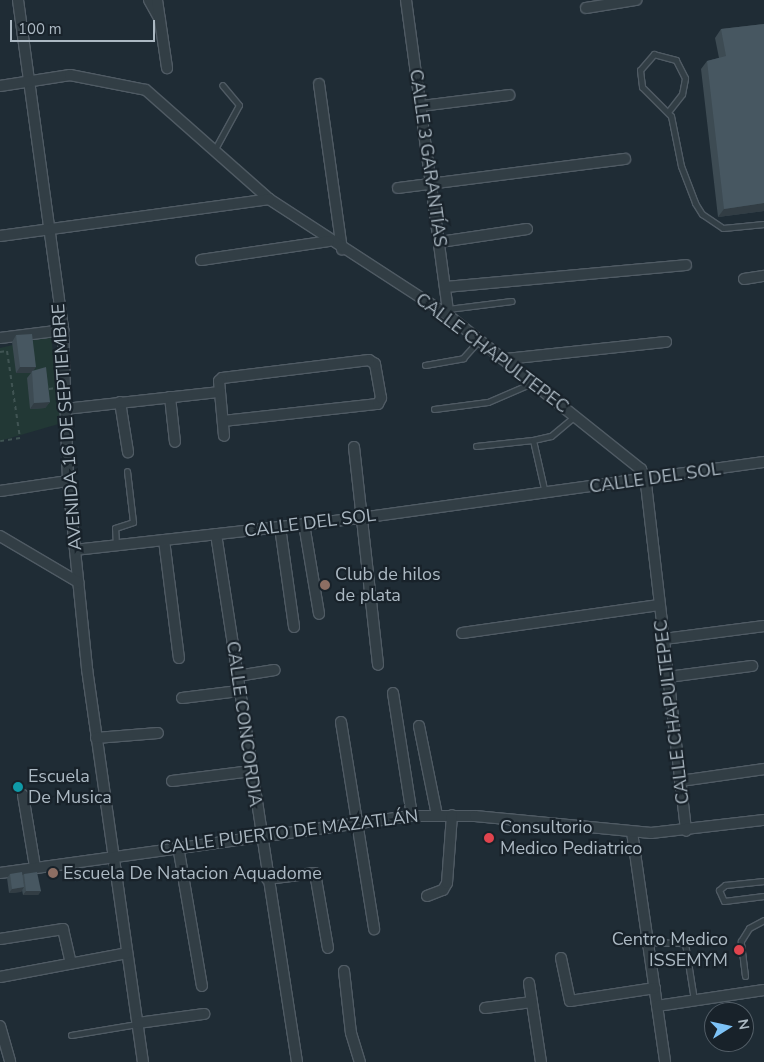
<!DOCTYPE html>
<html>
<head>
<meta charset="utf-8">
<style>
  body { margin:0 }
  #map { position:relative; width:764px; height:1062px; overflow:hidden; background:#1f2c35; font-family:"Nunito Sans",sans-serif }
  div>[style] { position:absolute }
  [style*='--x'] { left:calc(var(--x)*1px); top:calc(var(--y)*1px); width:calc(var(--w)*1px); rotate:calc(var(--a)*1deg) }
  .green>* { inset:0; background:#223835 }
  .path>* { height:2px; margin-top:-1px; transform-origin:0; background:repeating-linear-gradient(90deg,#405453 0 4px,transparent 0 8px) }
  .roads { filter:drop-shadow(1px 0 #505b64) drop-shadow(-1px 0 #505b64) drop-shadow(0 1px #505b64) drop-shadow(0 -1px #505b64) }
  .lane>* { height:5px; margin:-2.5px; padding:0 2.5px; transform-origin:2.5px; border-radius:2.5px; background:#323e45 }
  .street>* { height:10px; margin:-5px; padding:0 5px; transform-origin:5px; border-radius:5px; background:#323e45 }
  .wall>* { inset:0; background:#3d4b53 }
  .shaded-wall>* { inset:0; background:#323d44 }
  .building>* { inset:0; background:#475761 }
  .dots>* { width:14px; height:14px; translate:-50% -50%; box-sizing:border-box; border:2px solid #18222a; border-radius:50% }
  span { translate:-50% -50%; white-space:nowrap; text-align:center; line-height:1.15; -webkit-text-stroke:4.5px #18222a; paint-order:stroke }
  .street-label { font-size:18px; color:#acb9c3 }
  .poi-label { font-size:18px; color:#acb9c3 }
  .left { translate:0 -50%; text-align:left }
  .right { translate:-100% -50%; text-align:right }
  .north { position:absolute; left:704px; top:1002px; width:50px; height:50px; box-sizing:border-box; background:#18222a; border:1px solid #535e67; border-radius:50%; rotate:80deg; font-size:14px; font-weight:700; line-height:20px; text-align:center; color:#acb9c3 }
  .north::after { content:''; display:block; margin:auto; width:18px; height:22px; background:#7dc2f6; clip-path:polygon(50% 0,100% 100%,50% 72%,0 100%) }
  .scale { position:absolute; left:10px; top:20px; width:145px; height:22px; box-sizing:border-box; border:2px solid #acb9c3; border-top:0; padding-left:6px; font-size:15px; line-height:18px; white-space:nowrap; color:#acb9c3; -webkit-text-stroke:4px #18222a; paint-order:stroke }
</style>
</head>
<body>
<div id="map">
  <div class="green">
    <i style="clip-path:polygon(51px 336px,62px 423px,0 441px,0 348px)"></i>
  </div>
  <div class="path">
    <i style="--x:0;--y:352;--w:7;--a:-8"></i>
    <i style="--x:7;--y:351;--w:88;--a:81.5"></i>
    <i style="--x:20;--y:438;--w:20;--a:171"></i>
    <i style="--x:49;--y:389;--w:7;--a:-8"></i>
  </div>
  <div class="roads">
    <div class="lane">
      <i style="--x:668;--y:112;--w:23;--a:-52"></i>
      <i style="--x:682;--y:94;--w:16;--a:-79"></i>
      <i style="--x:685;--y:78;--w:20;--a:-117"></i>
      <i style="--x:676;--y:60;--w:23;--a:-165"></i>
      <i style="--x:654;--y:54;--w:21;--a:131"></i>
      <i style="--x:640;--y:70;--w:17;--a:83"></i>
      <i style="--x:642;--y:87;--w:41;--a:45"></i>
      <i style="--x:671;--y:116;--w:51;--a:78.7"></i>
      <i style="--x:681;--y:166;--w:40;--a:69"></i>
      <i style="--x:695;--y:203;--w:13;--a:58"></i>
      <i style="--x:702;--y:214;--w:25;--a:34"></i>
      <i style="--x:723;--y:228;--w:41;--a:-5.6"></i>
      <i style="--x:215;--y:149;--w:50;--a:-61.4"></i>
      <i style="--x:239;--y:105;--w:26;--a:-130"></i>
      <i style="--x:448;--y:309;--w:64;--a:-7.2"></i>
      <i style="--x:425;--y:365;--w:39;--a:-10"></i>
      <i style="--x:463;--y:358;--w:24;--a:-48"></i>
      <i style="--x:434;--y:409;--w:54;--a:-7.4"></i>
      <i style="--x:488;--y:402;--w:48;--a:-23.4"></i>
      <i style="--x:476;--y:446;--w:57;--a:-6"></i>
      <i style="--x:545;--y:493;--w:54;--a:-102.8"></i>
      <i style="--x:533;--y:440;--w:18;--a:-13"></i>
      <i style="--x:551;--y:436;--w:31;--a:-40"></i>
      <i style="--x:116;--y:545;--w:17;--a:-93"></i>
      <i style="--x:115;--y:528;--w:19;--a:-18"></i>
      <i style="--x:133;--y:522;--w:51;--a:-96.7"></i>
      <i style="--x:764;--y:881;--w:39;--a:174"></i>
      <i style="--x:725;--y:885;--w:8;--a:140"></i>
      <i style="--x:719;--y:890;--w:12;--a:66"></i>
      <i style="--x:724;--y:901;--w:40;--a:-7.1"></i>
      <i style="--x:648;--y:942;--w:37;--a:2"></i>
      <i style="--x:685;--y:943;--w:58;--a:81"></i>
      <i style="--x:745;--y:976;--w:35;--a:-97"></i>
      <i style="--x:741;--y:941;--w:15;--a:-58"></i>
      <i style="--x:749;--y:928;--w:17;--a:-28"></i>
      <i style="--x:71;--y:1035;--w:67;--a:-9.5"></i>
    </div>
    <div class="street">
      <i style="--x:18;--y:0;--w:333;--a:82.2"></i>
      <i style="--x:63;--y:330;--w:151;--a:88.1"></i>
      <i style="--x:68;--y:481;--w:189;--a:84.2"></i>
      <i style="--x:87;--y:669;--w:397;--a:81.9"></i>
      <i style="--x:149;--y:0;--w:23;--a:61"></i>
      <i style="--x:157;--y:0;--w:69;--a:81.6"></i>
      <i style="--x:406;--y:0;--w:319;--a:82.3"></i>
      <i style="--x:586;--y:8;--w:51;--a:-9.1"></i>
      <i style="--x:319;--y:84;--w:167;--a:82.1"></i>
      <i style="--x:0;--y:86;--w:71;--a:-8.9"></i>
      <i style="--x:70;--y:75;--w:77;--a:11.2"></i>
      <i style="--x:146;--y:90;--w:164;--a:41.5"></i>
      <i style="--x:269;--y:199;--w:215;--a:33"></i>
      <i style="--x:449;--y:316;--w:246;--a:38.6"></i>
      <i style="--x:641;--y:469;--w:16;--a:72"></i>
      <i style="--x:646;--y:484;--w:349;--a:83.4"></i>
      <i style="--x:421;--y:106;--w:89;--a:-7.1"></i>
      <i style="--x:398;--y:188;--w:229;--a:-7.3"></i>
      <i style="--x:0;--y:236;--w:272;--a:-7.8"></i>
      <i style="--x:440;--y:242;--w:88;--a:-8.5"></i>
      <i style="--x:201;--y:260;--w:129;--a:-8.4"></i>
      <i style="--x:744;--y:279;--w:20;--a:-9"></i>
      <i style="--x:445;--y:287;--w:242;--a:-5.2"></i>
      <i style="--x:0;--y:338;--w:64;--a:-7.2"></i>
      <i style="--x:506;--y:359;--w:161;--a:-6.1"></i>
      <i style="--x:170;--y:397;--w:45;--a:83.7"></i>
      <i style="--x:120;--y:402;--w:51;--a:80.9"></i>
      <i style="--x:65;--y:409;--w:156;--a:-6.3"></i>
      <i style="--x:223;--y:421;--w:156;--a:-6.3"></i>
      <i style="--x:378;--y:404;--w:7;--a:-63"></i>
      <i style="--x:381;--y:398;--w:35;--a:-100"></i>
      <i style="--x:375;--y:364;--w:7;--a:-146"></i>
      <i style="--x:369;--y:360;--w:148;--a:173"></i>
      <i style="--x:222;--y:378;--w:4;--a:135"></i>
      <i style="--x:219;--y:381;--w:55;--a:84.8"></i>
      <i style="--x:354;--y:447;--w:219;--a:83.7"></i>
      <i style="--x:0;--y:491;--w:69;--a:-8.4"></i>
      <i style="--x:304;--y:524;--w:91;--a:80.5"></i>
      <i style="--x:280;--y:527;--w:101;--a:82"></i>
      <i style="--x:216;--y:534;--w:534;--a:81.28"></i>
      <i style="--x:0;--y:536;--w:91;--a:30.5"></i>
      <i style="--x:164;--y:540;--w:119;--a:82.8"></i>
      <i style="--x:75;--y:550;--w:287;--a:-6.4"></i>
      <i style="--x:360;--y:518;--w:408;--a:-7.9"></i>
      <i style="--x:462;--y:633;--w:199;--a:-8.1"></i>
      <i style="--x:664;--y:639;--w:101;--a:-7.4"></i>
      <i style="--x:237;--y:676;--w:38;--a:-9"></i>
      <i style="--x:668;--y:677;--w:85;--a:-7.5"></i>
      <i style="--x:393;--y:693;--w:124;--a:81.2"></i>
      <i style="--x:182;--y:698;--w:57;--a:-7"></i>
      <i style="--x:341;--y:722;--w:210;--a:80.9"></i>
      <i style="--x:419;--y:726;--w:91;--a:78.6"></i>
      <i style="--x:96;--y:738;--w:62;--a:-4.6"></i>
      <i style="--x:172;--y:781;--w:80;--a:-7.2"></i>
      <i style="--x:680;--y:781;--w:85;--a:-8.1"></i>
      <i style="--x:23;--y:795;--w:73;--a:80.5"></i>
      <i style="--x:632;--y:832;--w:232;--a:81.8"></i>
      <i style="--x:178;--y:846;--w:142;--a:80.3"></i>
      <i style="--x:0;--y:873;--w:416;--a:-7.9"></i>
      <i style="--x:412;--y:816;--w:63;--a:0"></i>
      <i style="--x:475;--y:816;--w:177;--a:5.5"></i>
      <i style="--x:651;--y:833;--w:114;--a:-6.6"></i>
      <i style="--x:267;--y:879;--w:48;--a:-7.1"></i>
      <i style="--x:315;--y:873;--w:76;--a:80.2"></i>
      <i style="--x:427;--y:896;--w:17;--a:-21"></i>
      <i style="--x:443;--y:890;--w:8;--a:-60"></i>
      <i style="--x:447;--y:883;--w:68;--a:-85.8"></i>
      <i style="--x:0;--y:939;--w:64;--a:-9"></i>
      <i style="--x:63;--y:929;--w:35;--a:77"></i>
      <i style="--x:561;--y:958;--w:44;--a:78.2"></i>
      <i style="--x:570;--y:1001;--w:86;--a:-8.7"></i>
      <i style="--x:344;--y:971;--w:62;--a:83.6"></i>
      <i style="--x:351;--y:1033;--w:30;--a:73"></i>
      <i style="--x:0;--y:977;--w:129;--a:-10.7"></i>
      <i style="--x:529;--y:983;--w:80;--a:81.4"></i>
      <i style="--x:657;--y:1006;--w:108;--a:-8.5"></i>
      <i style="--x:485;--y:1008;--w:47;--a:-7.3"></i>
      <i style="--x:138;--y:1023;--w:67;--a:-7.8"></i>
      <i style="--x:0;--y:1026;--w:37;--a:74"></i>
    </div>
  </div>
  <div class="wall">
    <i style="clip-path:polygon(764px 24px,764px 211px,718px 217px,701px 69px,707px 61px,719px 58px,715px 38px,721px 29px)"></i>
    <i style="clip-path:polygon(16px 335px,33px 371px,50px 402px,45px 408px,30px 409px,27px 378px,31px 373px,16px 373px,12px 342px)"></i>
    <i style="clip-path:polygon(10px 874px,23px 875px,24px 874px,41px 891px,38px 895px,23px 895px,22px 890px,21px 892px,9px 893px,7px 878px)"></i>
  </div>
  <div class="shaded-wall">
    <i style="clip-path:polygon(764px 203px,764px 211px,718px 217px,724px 209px)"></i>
    <i style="clip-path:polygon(20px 367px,36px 367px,32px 373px,32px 371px,31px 373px,16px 373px)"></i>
    <i style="clip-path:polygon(50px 402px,45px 408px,30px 409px,34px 403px)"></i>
    <i style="clip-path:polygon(24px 887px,21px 892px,9px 893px,12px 889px)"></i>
    <i style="clip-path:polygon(26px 891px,41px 891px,38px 895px,23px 895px)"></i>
  </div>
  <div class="building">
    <i style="clip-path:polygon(764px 24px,764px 203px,724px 209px,707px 61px,726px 56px,721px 29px)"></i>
    <i style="clip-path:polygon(32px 334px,36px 367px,20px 367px,16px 335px)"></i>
    <i style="clip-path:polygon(46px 367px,50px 402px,34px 403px,32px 371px)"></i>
    <i style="clip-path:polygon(22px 872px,24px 887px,12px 889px,10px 874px)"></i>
    <i style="clip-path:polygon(37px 872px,41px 891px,26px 891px,24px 874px)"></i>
  </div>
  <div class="dots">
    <i style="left:325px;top:585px;background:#8d6e63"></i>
    <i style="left:18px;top:787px;background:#0f9aa8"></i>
    <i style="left:489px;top:838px;background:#e0444e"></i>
    <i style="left:53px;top:873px;background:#8d6e63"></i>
    <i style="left:739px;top:950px;background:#e0444e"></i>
  </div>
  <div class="street-label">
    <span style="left:428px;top:158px;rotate:82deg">CALLE 3 GARANTÍAS</span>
    <span style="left:492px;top:353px;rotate:37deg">CALLE CHAPULTEPEC</span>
    <span style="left:67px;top:427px;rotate:-94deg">AVENIDA 16 DE SEPTIEMBRE</span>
    <span style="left:655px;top:478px;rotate:-8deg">CALLE DEL SOL</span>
    <span style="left:310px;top:523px;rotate:-7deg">CALLE DEL SOL</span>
    <span style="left:672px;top:712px;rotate:-97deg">CALLE CHAPULTEPEC</span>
    <span style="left:244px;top:724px;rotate:82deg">CALLE CONCORDIA</span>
    <span style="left:289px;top:832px;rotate:-7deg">CALLE PUERTO DE MAZATLÁN</span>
  </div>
  <div class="poi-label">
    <span class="left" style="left:335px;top:585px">Club de hilos<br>de plata</span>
    <span class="left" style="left:28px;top:787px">Escuela<br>De Musica</span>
    <span class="left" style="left:500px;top:838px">Consultorio<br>Medico Pediatrico</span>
    <span class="left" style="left:63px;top:873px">Escuela De Natacion Aquadome</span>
    <span class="right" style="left:728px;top:950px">Centro Medico<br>ISSEMYM</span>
  </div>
  <div class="north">N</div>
  <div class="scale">100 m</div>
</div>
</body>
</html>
